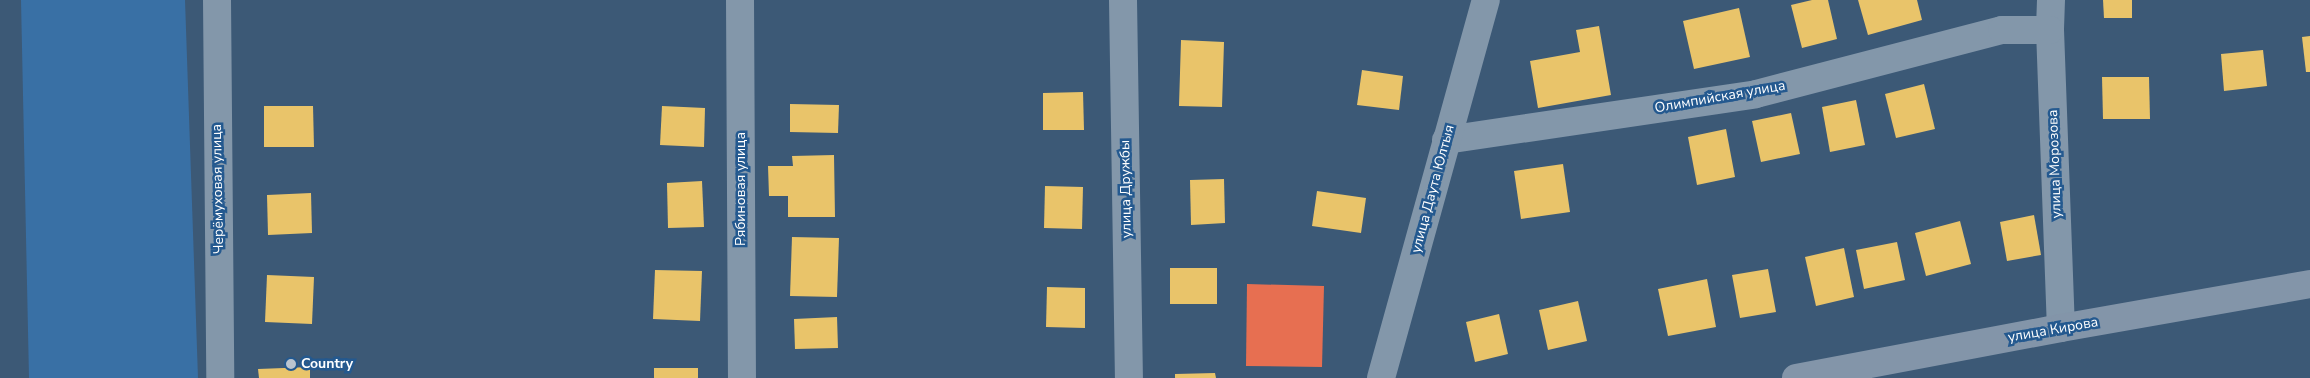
<!DOCTYPE html>
<html>
<head>
<meta charset="utf-8">
<style>
  body { margin:0 }
  #map { position:relative; width:2310px; height:378px; overflow:hidden; background:#3c5976; font-family:"Nunito Sans",sans-serif }
  div>[style] { position:absolute }
  [style*='--x'] { left:calc(var(--x)*1px); top:calc(var(--y)*1px); width:calc(var(--w)*1px); rotate:calc(var(--a)*1deg) }
  .green>* { inset:0; background:#3970a5 }
  .homes>* { inset:0; background:#e9c46a }
  .shops>* { inset:0; background:#e76f51 }
  .minor>* { height:28px; margin:-14px; padding:0 14px; transform-origin:14px; border-radius:14px; background:#8397aa }
  .major>* { height:28px; margin:-14px; padding:0 14px; transform-origin:14px; border-radius:14px; background:#8395a9 }
  .dots>* { width:14px; height:14px; translate:-50% -50%; box-sizing:border-box; border:2px solid #24598f; border-radius:50% }
  span { translate:-50% -50%; white-space:nowrap; text-align:center; line-height:1.15; -webkit-text-stroke:5px #24598f; paint-order:stroke }
  .street-label { font-size:14px; color:#fff }
  .poi-label { font-size:14px; color:#fff; font-weight:700 }
  .left { translate:0 -50%; text-align:left }
</style>
</head>
<body>
<div id="map">
  <div class="green">
    <i style="clip-path:polygon(21px 0,185px 0,198px 378px,29px 378px)"></i>
  </div>
  <div class="homes">
    <i style="clip-path:polygon(1812px 0,1828px 0,1837px 39px,1802px 48px,1791px 5px)"></i>
    <i style="clip-path:polygon(1858px 0,1917px 0,1922px 20px,1868px 35px)"></i>
    <i style="clip-path:polygon(2103px 0,2132px 0,2132px 18px,2104px 18px)"></i>
    <i style="clip-path:polygon(1739px 8px,1750px 57px,1694px 69px,1683px 21px)"></i>
    <i style="clip-path:polygon(1599px 26px,1611px 95px,1538px 108px,1530px 61px,1580px 52px,1576px 30px)"></i>
    <i style="clip-path:polygon(2310px 36px,2310px 72px,2306px 72px,2302px 37px)"></i>
    <i style="clip-path:polygon(1181px 40px,1224px 42px,1222px 107px,1179px 106px)"></i>
    <i style="clip-path:polygon(2263px 50px,2267px 86px,2224px 91px,2221px 54px)"></i>
    <i style="clip-path:polygon(1362px 70px,1403px 76px,1399px 110px,1357px 105px)"></i>
    <i style="clip-path:polygon(2102px 77px,2149px 77px,2150px 119px,2103px 119px)"></i>
    <i style="clip-path:polygon(1924px 84px,1935px 129px,1896px 138px,1885px 94px)"></i>
    <i style="clip-path:polygon(1083px 92px,1084px 130px,1043px 130px,1043px 93px)"></i>
    <i style="clip-path:polygon(1856px 100px,1865px 145px,1830px 152px,1822px 107px)"></i>
    <i style="clip-path:polygon(790px 104px,839px 105px,838px 133px,790px 132px)"></i>
    <i style="clip-path:polygon(264px 106px,313px 106px,314px 147px,264px 147px)"></i>
    <i style="clip-path:polygon(662px 106px,705px 108px,704px 147px,660px 145px)"></i>
    <i style="clip-path:polygon(1791px 113px,1800px 154px,1761px 162px,1752px 121px)"></i>
    <i style="clip-path:polygon(1726px 129px,1735px 177px,1697px 185px,1688px 137px)"></i>
    <i style="clip-path:polygon(834px 155px,835px 217px,788px 217px,788px 196px,769px 196px,768px 166px,793px 166px,792px 156px)"></i>
    <i style="clip-path:polygon(1563px 164px,1570px 212px,1521px 219px,1514px 171px)"></i>
    <i style="clip-path:polygon(1224px 179px,1225px 223px,1191px 225px,1190px 180px)"></i>
    <i style="clip-path:polygon(702px 181px,704px 227px,668px 228px,667px 183px)"></i>
    <i style="clip-path:polygon(1045px 186px,1083px 187px,1082px 229px,1044px 228px)"></i>
    <i style="clip-path:polygon(1317px 191px,1366px 198px,1361px 233px,1312px 226px)"></i>
    <i style="clip-path:polygon(311px 193px,312px 233px,268px 235px,267px 195px)"></i>
    <i style="clip-path:polygon(2034px 215px,2041px 255px,2007px 261px,2000px 222px)"></i>
    <i style="clip-path:polygon(1960px 221px,1971px 264px,1926px 276px,1915px 233px)"></i>
    <i style="clip-path:polygon(792px 237px,839px 238px,837px 297px,790px 296px)"></i>
    <i style="clip-path:polygon(1897px 242px,1905px 280px,1864px 289px,1856px 250px)"></i>
    <i style="clip-path:polygon(1844px 248px,1854px 297px,1816px 306px,1805px 257px)"></i>
    <i style="clip-path:polygon(1170px 268px,1217px 268px,1217px 304px,1170px 304px)"></i>
    <i style="clip-path:polygon(1768px 269px,1776px 312px,1740px 318px,1732px 275px)"></i>
    <i style="clip-path:polygon(655px 270px,702px 271px,700px 321px,653px 319px)"></i>
    <i style="clip-path:polygon(267px 275px,314px 277px,312px 324px,265px 322px)"></i>
    <i style="clip-path:polygon(1707px 279px,1716px 327px,1668px 336px,1658px 289px)"></i>
    <i style="clip-path:polygon(1047px 287px,1085px 288px,1085px 328px,1046px 327px)"></i>
    <i style="clip-path:polygon(1578px 301px,1587px 341px,1548px 350px,1539px 310px)"></i>
    <i style="clip-path:polygon(1499px 314px,1508px 354px,1475px 362px,1466px 322px)"></i>
    <i style="clip-path:polygon(837px 317px,838px 348px,795px 349px,794px 319px)"></i>
    <i style="clip-path:polygon(310px 367px,310px 378px,259px 378px,258px 369px)"></i>
    <i style="clip-path:polygon(654px 368px,698px 368px,698px 378px,654px 378px)"></i>
    <i style="clip-path:polygon(1215px 373px,1216px 378px,1175px 378px,1175px 374px)"></i>
  </div>
  <div class="shops">
    <i style="clip-path:polygon(1247px 284px,1324px 286px,1322px 367px,1246px 366px)"></i>
  </div>
  <div class="minor">
    <i style="--x:217;--y:0;--w:378;--a:89.5"></i>
    <i style="--x:740;--y:0;--w:378;--a:89.7"></i>
    <i style="--x:1123;--y:0;--w:378;--a:89.1"></i>
    <i style="--x:2051;--y:0;--w:30;--a:92"></i>
    <i style="--x:2050;--y:30;--w:298;--a:87.9"></i>
    <i style="--x:1446;--y:140;--w:313;--a:-8.4"></i>
    <i style="--x:1756;--y:94;--w:254;--a:-14.6"></i>
    <i style="--x:2002;--y:30;--w:48;--a:0"></i>
    <i style="--x:1381;--y:378;--w:392;--a:-74.5"></i>
  </div>
  <div class="major">
    <i style="--x:1796;--y:378;--w:270;--a:-10.7"></i>
    <i style="--x:2061;--y:328;--w:253;--a:-10"></i>
  </div>
  <div class="dots">
    <i style="left:291px;top:364px;background:#bbc5cf"></i>
  </div>
  <div class="street-label">
    <span style="left:1720px;top:97px;rotate:-10deg">Олимпийская улица</span>
    <span style="left:2055px;top:164px;rotate:-92deg">улица Морозова</span>
    <span style="left:218px;top:189px;rotate:-91deg">Черёмуховая улица</span>
    <span style="left:741px;top:189px;rotate:-90deg">Рябиновая улица</span>
    <span style="left:1126px;top:189px;rotate:-91deg">улица Дружбы</span>
    <span style="left:1433px;top:189px;rotate:-75deg">улица Даута Юлтыя</span>
    <span style="left:2053px;top:330px;rotate:-10deg">улица Кирова</span>
  </div>
  <div class="poi-label">
    <span class="left" style="left:301px;top:364px">Country</span>
  </div>
</div>
</body>
</html>
